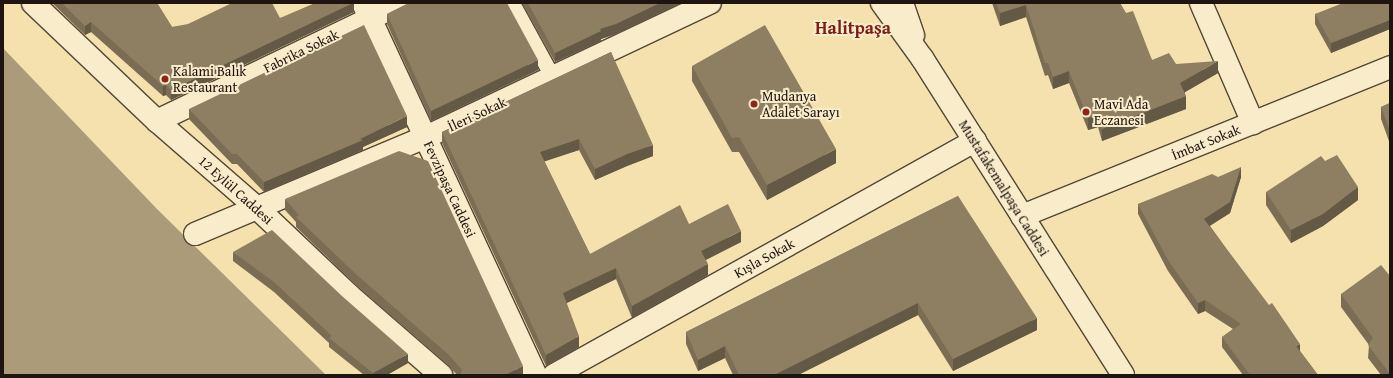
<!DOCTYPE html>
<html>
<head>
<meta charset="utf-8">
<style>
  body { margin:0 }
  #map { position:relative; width:1393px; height:378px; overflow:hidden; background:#f5e1ae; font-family:"Gentium Book Plus",serif }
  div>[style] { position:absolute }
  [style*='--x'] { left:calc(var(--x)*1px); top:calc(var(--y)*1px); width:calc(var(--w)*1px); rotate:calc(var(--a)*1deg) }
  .water>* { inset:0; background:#ac9b78 }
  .roads { filter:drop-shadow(1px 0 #544737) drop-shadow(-1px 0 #544737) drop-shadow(0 1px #544737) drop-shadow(0 -1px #544737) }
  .lane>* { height:15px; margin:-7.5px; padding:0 7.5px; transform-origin:7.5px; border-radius:7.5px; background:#f8ecca }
  .street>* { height:22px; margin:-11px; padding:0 11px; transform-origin:11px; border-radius:11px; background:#f8ecca }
  .secondary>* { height:22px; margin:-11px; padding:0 11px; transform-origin:11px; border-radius:11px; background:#f8ecca }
  .wall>* { inset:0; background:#7a6d54 }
  .shaded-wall>* { inset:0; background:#635945 }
  .building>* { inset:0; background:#8e7f62 }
  .dots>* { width:11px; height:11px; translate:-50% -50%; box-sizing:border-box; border:2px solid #f8ecca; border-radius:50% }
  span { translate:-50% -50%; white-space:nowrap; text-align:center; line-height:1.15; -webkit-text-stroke:4px #f8ecca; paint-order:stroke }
  .street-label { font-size:14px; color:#1f140f }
  .poi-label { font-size:14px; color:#1f140f }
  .left { translate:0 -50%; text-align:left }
  .district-label { font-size:18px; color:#7a1f14; font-weight:700 }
  .frame { position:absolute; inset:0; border:4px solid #1f140f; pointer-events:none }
</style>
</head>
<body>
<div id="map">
  <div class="water">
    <i style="clip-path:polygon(3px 48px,157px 209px,326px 375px,3px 375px)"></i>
  </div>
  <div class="roads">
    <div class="lane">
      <i style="--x:512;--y:3;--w:85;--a:61.3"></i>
    </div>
    <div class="street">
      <i style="--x:33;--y:3;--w:171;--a:43.6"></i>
      <i style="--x:157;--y:121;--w:133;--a:41"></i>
      <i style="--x:257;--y:208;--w:128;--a:43.4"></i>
      <i style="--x:350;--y:296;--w:121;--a:41"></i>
      <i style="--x:1201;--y:3;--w:131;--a:66.6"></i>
      <i style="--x:157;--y:121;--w:272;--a:-25.7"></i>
      <i style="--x:1022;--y:216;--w:397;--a:-22"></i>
      <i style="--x:195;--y:234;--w:251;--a:-22.8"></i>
      <i style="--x:426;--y:137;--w:314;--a:-25.3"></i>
    </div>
    <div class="secondary">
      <i style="--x:363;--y:3;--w:410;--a:65.1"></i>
      <i style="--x:882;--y:3;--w:68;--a:54"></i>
      <i style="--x:922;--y:58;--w:375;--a:57.6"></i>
      <i style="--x:902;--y:3;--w:34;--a:71"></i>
      <i style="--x:554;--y:375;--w:482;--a:-29.1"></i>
    </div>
  </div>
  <div class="wall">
    <i style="clip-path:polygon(52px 3px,157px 3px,172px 27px,280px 18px,354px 3px,354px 12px,171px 100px,166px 95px,163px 96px,91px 32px,85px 35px)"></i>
    <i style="clip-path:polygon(522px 3px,681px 3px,616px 34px,601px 39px,601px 41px,555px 62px)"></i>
    <i style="clip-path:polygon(992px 3px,1120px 3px,1152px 60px,1176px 64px,1218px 73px,1185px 92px,1186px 109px,1102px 141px,1098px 127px,1088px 130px,1069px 83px,1053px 89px,1048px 75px,1045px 76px,1026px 17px,1000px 26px)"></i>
    <i style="clip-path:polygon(1390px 3px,1390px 29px,1331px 53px,1315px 24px,1315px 14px)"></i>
    <i style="clip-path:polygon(407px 4px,538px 70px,431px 121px,387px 24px,387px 14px)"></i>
    <i style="clip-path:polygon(611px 52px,653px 156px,627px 166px,595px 180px,579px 150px,544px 161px,590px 254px,689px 224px,741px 242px,706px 260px,708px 275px,632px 318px,616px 279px,566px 303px,579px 347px,546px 366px,442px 143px,442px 132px)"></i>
    <i style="clip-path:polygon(692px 66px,836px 163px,767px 200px,739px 152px,732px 152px,692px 81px)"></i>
    <i style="clip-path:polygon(1390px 103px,1390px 144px,1381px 119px,1381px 107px)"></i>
    <i style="clip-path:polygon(189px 109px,407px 127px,363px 147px,363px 150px,264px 192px,237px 164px,232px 164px,189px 119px)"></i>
    <i style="clip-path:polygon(1218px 177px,1241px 177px,1230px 213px,1210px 226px,1300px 351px,1318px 375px,1243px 375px,1222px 347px,1222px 337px,1233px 329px,1205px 311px,1198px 314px,1168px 271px,1138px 214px,1138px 204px)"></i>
    <i style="clip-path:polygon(1266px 192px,1358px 200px,1323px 226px,1291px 243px,1266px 205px)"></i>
    <i style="clip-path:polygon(958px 196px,1037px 330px,953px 371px,918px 315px,798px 375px,733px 375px,725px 358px,698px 371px,686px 344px,686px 332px)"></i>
    <i style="clip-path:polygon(285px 199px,523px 375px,457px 375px,449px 366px,358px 287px,296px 227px,296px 222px,285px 210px)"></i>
    <i style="clip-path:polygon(233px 252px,408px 363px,387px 375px,364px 375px,329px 347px,329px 343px,274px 292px,233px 261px)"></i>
    <i style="clip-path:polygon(1390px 276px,1390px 375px,1381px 375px,1368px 358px,1369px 345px,1341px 307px,1341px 294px)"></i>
  </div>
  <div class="shaded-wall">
    <i style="clip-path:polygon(353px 3px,354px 3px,354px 12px,171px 100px,171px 90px)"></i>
    <i style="clip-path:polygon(660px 3px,681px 3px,616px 34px,601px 39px,601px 41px,555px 62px,555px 53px,600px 29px)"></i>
    <i style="clip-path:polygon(1026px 5px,1026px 17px,1000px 26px,1000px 13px)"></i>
    <i style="clip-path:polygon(1390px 20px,1390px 29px,1331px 53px,1331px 43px)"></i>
    <i style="clip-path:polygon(91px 22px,91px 32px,85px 35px,85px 26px)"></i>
    <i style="clip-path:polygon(538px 60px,538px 70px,431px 121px,431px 111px)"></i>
    <i style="clip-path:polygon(1218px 61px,1218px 73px,1180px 95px,1180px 83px)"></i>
    <i style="clip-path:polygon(1069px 71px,1069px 83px,1053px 89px,1053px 77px)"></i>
    <i style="clip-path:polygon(166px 85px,166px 95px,163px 96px,163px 86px)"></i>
    <i style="clip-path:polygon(1186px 96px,1186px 109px,1102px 141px,1102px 129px)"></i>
    <i style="clip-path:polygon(1098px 115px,1098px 127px,1088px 130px,1088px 118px)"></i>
    <i style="clip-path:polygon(407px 116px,407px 127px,363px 147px,363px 150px,264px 192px,264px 182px,360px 139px)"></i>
    <i style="clip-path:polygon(579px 139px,579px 150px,540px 163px,540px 152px)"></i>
    <i style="clip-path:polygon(653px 145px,653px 156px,627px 166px,595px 180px,595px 169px,627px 154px)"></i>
    <i style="clip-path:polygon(836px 149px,836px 163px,767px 200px,767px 185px)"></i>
    <i style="clip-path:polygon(1241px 167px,1241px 177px,1230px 213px,1204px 229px,1204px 219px)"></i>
    <i style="clip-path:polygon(1358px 187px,1358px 200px,1323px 226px,1291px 243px,1291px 230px)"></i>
    <i style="clip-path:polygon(741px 231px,741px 242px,701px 262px,701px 251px)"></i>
    <i style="clip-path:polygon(708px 264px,708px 275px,632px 318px,632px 306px)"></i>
    <i style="clip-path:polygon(616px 268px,616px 279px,563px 305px,563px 293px)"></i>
    <i style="clip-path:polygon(1205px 300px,1205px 311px,1198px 314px,1198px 303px)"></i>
    <i style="clip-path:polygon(918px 303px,918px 315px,798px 375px,774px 375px)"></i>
    <i style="clip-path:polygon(1037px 318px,1037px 330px,953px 371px,953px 359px)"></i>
    <i style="clip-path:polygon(579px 336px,579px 347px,546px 366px,546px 355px)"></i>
    <i style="clip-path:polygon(1300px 344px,1300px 355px,1296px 346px)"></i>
    <i style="clip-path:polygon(725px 346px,725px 358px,698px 371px,698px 360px)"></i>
    <i style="clip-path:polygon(408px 354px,408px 363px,387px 375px,373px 375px,373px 373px)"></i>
    <i style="clip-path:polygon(523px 366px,523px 375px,505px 375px)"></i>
  </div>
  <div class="building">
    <i style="clip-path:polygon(62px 3px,157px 3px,172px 27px,188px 24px,232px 3px,272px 3px,280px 18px,315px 3px,353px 3px,171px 90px,166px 85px,163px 86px,91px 22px,85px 26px)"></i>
    <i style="clip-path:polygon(409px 3px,507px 3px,538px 60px,431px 111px,387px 14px)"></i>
    <i style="clip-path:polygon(528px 3px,660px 3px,616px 24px,600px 29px,601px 31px,555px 53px)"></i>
    <i style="clip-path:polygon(996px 3px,1120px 3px,1126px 13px,1133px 11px,1152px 60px,1169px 53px,1176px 64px,1218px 61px,1180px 83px,1186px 96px,1102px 129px,1098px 115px,1088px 118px,1069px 71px,1053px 77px,1048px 63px,1045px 63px,1026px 5px,1000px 13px)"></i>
    <i style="clip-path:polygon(1343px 3px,1390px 3px,1390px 20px,1331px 43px,1315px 14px)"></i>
    <i style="clip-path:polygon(364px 25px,407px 116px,360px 139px,363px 140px,264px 182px,237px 154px,232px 154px,189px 109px)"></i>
    <i style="clip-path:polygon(765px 25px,836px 149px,767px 185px,739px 137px,732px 138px,692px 66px)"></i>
    <i style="clip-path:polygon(611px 52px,653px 145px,627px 154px,595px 169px,579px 139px,540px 152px,590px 254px,680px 205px,689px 224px,728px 204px,741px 231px,701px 251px,708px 264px,632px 306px,616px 268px,563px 293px,579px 336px,546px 355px,442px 132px)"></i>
    <i style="clip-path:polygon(1390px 103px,1390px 131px,1381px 107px)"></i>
    <i style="clip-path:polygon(399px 151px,428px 161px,523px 366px,505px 375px,460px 375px,462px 370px,449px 355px,358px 276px,296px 217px,299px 215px,285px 199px)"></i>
    <i style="clip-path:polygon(1337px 155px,1358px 187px,1323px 214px,1291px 230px,1266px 192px,1321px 156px,1325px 161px)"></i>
    <i style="clip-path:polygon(1241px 167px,1230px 202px,1204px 219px,1269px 305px,1272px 303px,1300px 344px,1296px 346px,1318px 375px,1250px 375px,1222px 337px,1241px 324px,1205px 300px,1198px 303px,1168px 260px,1138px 204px,1212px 174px,1218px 177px)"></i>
    <i style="clip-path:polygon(958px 196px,1037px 318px,953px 359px,918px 303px,774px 375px,739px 375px,725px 346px,698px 360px,686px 332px)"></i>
    <i style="clip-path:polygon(272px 230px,342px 296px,408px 354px,373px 373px,329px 338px,332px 336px,274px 282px,233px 252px)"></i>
    <i style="clip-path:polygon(1381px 265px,1390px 276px,1390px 374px,1368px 345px,1373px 338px,1341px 294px)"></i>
  </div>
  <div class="dots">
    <i style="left:165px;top:79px;background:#8f2418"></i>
    <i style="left:754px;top:104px;background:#8f2418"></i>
    <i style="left:1086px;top:112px;background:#8f2418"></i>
  </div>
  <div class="street-label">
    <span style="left:301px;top:51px;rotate:-26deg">Fabrika Sokak</span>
    <span style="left:477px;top:114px;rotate:-25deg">İleri Sokak</span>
    <span style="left:1206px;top:142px;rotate:-22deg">İmbat Sokak</span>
    <span style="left:1004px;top:188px;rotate:58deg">Mustafakemalpaşa Caddesi</span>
    <span style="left:450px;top:189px;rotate:65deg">Fevzipaşa Caddesi</span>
    <span style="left:236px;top:190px;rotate:42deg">12 Eylül Caddesi</span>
    <span style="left:764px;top:258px;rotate:-29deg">Kışla Sokak</span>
  </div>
  <div class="poi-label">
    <span class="left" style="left:173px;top:79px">Kalami Balık<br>Restaurant</span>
    <span class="left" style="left:762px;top:104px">Mudanya<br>Adalet Sarayı</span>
    <span class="left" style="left:1094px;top:112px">Mavi Ada<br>Eczanesi</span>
  </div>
  <div class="district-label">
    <span style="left:853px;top:28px">Halitpaşa</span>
  </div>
  <div class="frame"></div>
</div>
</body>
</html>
